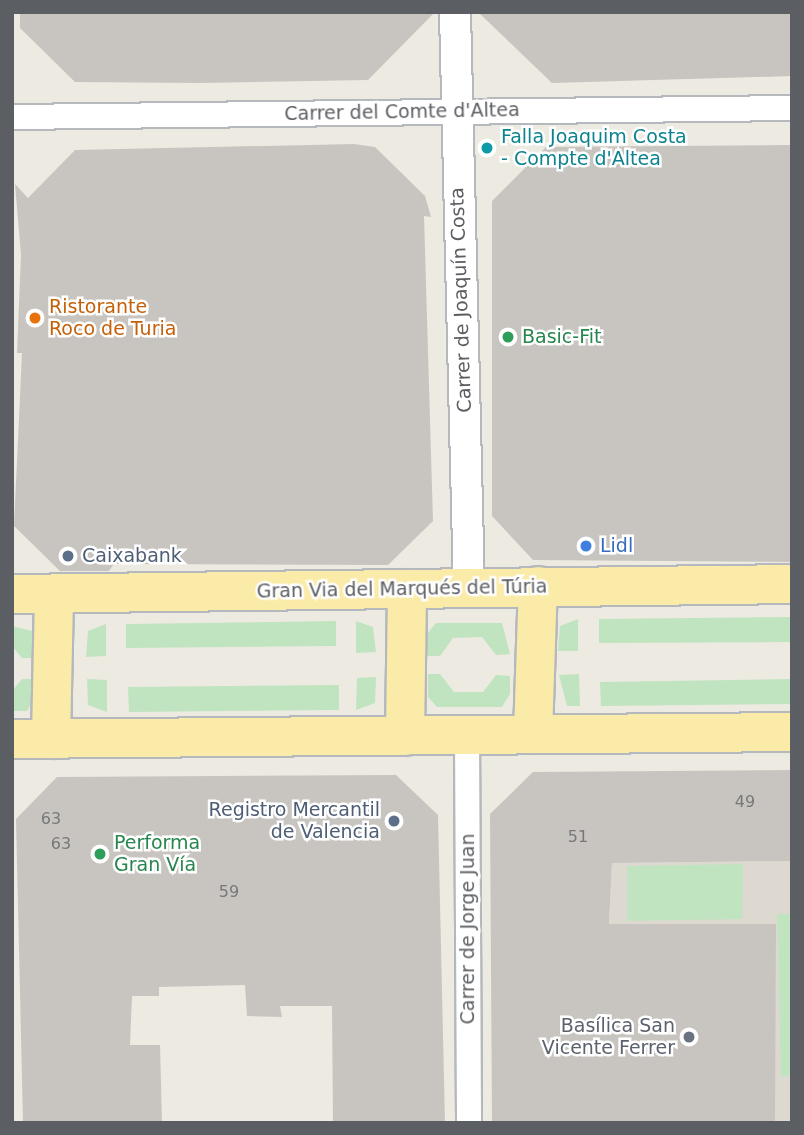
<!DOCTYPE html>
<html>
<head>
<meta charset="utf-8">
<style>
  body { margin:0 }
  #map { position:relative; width:804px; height:1135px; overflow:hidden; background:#edeae2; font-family:"DejaVu Sans",sans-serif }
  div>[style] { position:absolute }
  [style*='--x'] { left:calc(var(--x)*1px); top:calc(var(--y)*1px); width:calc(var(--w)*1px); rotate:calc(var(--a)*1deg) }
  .education>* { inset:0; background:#ddd9d0 }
  .green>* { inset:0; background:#c0e4bf }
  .building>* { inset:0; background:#c8c5c0 }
  .roads { filter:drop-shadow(2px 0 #b5b8bc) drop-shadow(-2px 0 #b5b8bc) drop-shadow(0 2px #b5b8bc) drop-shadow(0 -2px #b5b8bc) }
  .minor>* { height:24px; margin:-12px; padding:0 12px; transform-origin:12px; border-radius:12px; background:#fff }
  .tertiary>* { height:30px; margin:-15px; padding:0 15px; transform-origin:15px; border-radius:15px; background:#fff }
  .primary>* { height:38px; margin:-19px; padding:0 19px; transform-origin:19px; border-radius:19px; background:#fbeba9 }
  .dots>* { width:19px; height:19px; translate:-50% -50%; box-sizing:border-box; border:4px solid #fff; border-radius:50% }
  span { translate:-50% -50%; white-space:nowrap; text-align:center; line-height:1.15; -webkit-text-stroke:5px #fff; paint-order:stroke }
  .number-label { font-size:16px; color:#76787a }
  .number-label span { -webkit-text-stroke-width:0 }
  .street-label { font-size:19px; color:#5b5e62 }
  .culture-label { font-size:19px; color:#0d838f }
  .left { translate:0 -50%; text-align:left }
  .food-label { font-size:19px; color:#c56008 }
  .leisure-label { font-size:19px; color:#27864d }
  .shop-label { font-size:19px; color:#366cbe }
  .service-label { font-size:19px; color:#4e5e75 }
  .right { translate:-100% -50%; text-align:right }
  .worship-label { font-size:19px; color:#5b616d }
  .frame { position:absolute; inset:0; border:14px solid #5b5e62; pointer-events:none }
</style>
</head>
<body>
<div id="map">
  <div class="education">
    <i style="clip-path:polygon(792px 861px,792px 1123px,775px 1123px,775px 924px,609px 927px,612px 863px)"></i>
  </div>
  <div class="green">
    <i style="clip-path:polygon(792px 617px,792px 642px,599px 643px,599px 619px)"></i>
    <i style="clip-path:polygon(578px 619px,578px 651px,558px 651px,560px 626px)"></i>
    <i style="clip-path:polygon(336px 621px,336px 646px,126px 648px,126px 624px)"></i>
    <i style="clip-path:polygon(356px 621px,373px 627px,376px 652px,356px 653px)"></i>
    <i style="clip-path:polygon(502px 623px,510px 654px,496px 655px,482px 637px,453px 638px,440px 656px,427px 656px,427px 634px,436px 623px)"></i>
    <i style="clip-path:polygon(106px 624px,106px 656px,86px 657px,88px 631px)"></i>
    <i style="clip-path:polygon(12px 626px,32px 631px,36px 658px,22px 658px,12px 646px)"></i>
    <i style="clip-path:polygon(428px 674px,440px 674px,454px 692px,483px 692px,496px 675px,510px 676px,510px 694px,502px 707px,437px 707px,428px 697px)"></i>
    <i style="clip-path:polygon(579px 674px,580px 706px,567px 706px,559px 675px)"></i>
    <i style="clip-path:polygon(376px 677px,375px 703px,356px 710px,357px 678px)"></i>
    <i style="clip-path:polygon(22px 679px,35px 679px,35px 698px,27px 711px,12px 711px,12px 691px)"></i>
    <i style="clip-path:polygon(87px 679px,107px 680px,107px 712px,88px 705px)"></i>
    <i style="clip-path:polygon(792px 679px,792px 704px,601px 706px,600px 682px)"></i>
    <i style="clip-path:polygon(339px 685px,339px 710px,129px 712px,128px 687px)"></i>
    <i style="clip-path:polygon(743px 864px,742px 919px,627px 921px,627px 866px)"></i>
    <i style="clip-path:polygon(777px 914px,792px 914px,792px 1076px,781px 1077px)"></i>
  </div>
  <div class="building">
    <i style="clip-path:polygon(20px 12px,435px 12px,368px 80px,199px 83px,75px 82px,20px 28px)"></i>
    <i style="clip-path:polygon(478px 12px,792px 12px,792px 76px,552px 83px)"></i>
    <i style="clip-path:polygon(354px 144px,375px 147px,425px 196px,431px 217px,424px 216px,433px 521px,388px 565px,114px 564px,109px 571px,60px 571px,14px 526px,22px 353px,17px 353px,21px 255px,15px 184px,28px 198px,75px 150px)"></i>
    <i style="clip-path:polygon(792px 145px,792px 562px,533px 560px,492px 516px,492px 201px,546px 147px)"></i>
    <i style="clip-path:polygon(792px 770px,792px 861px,612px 863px,609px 924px,776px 924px,775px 1123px,492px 1123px,490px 814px,533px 772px)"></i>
    <i style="clip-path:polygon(396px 775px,438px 815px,445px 1123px,333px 1123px,332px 1006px,280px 1006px,282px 1017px,247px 1016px,245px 985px,159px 987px,159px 996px,132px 996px,130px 1045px,160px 1045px,162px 1123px,23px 1123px,16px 819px,57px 777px)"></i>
  </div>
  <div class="roads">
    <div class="minor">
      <i style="--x:12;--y:117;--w:780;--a:-0.66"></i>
      <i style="--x:467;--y:735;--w:388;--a:89.7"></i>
    </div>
    <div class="tertiary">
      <i style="--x:455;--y:12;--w:575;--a:88.61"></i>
    </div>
    <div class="primary">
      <i style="--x:12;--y:594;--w:780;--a:-0.73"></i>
      <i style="--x:533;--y:734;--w:148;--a:-88.1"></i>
      <i style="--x:405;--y:736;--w:147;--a:-89.2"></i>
      <i style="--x:12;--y:739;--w:780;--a:-0.51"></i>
      <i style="--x:51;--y:739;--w:145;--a:-88.8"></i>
    </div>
  </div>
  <div class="dots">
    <i style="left:487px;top:148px;background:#0f9aa8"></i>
    <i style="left:35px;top:318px;background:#e8710a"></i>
    <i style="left:508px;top:337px;background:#2e9e5b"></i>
    <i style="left:586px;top:546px;background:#3f7fe0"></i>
    <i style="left:68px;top:556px;background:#5c6f8a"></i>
    <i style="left:394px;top:821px;background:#5c6f8a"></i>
    <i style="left:100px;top:854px;background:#2e9e5b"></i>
    <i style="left:689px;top:1037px;background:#6b7280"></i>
  </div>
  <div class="number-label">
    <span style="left:745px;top:802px">49</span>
    <span style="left:51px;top:819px">63</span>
    <span style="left:578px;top:837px">51</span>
    <span style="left:61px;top:844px">63</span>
    <span style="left:229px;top:892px">59</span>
  </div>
  <div class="street-label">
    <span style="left:402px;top:112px;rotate:-1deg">Carrer del Comte d'Altea</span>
    <span style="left:461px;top:300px;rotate:-92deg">Carrer de Joaquín Costa</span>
    <span style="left:402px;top:589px;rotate:-1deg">Gran Via del Marqués del Túria</span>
    <span style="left:468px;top:929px;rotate:-90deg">Carrer de Jorge Juan</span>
  </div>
  <div class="culture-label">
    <span class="left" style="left:501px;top:148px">Falla Joaquim Costa<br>- Compte d'Altea</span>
  </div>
  <div class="food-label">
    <span class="left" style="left:49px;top:318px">Ristorante<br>Roco de Turia</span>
  </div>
  <div class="leisure-label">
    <span class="left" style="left:522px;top:337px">Basic-Fit</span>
    <span class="left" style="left:114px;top:854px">Performa<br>Gran Vía</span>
  </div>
  <div class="shop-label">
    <span class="left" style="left:600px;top:546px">Lidl</span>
  </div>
  <div class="service-label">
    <span class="left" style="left:82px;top:556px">Caixabank</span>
    <span class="right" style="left:380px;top:821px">Registro Mercantil<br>de Valencia</span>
  </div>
  <div class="worship-label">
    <span class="right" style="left:675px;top:1037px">Basílica San<br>Vicente Ferrer</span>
  </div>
  <div class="frame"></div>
</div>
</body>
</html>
